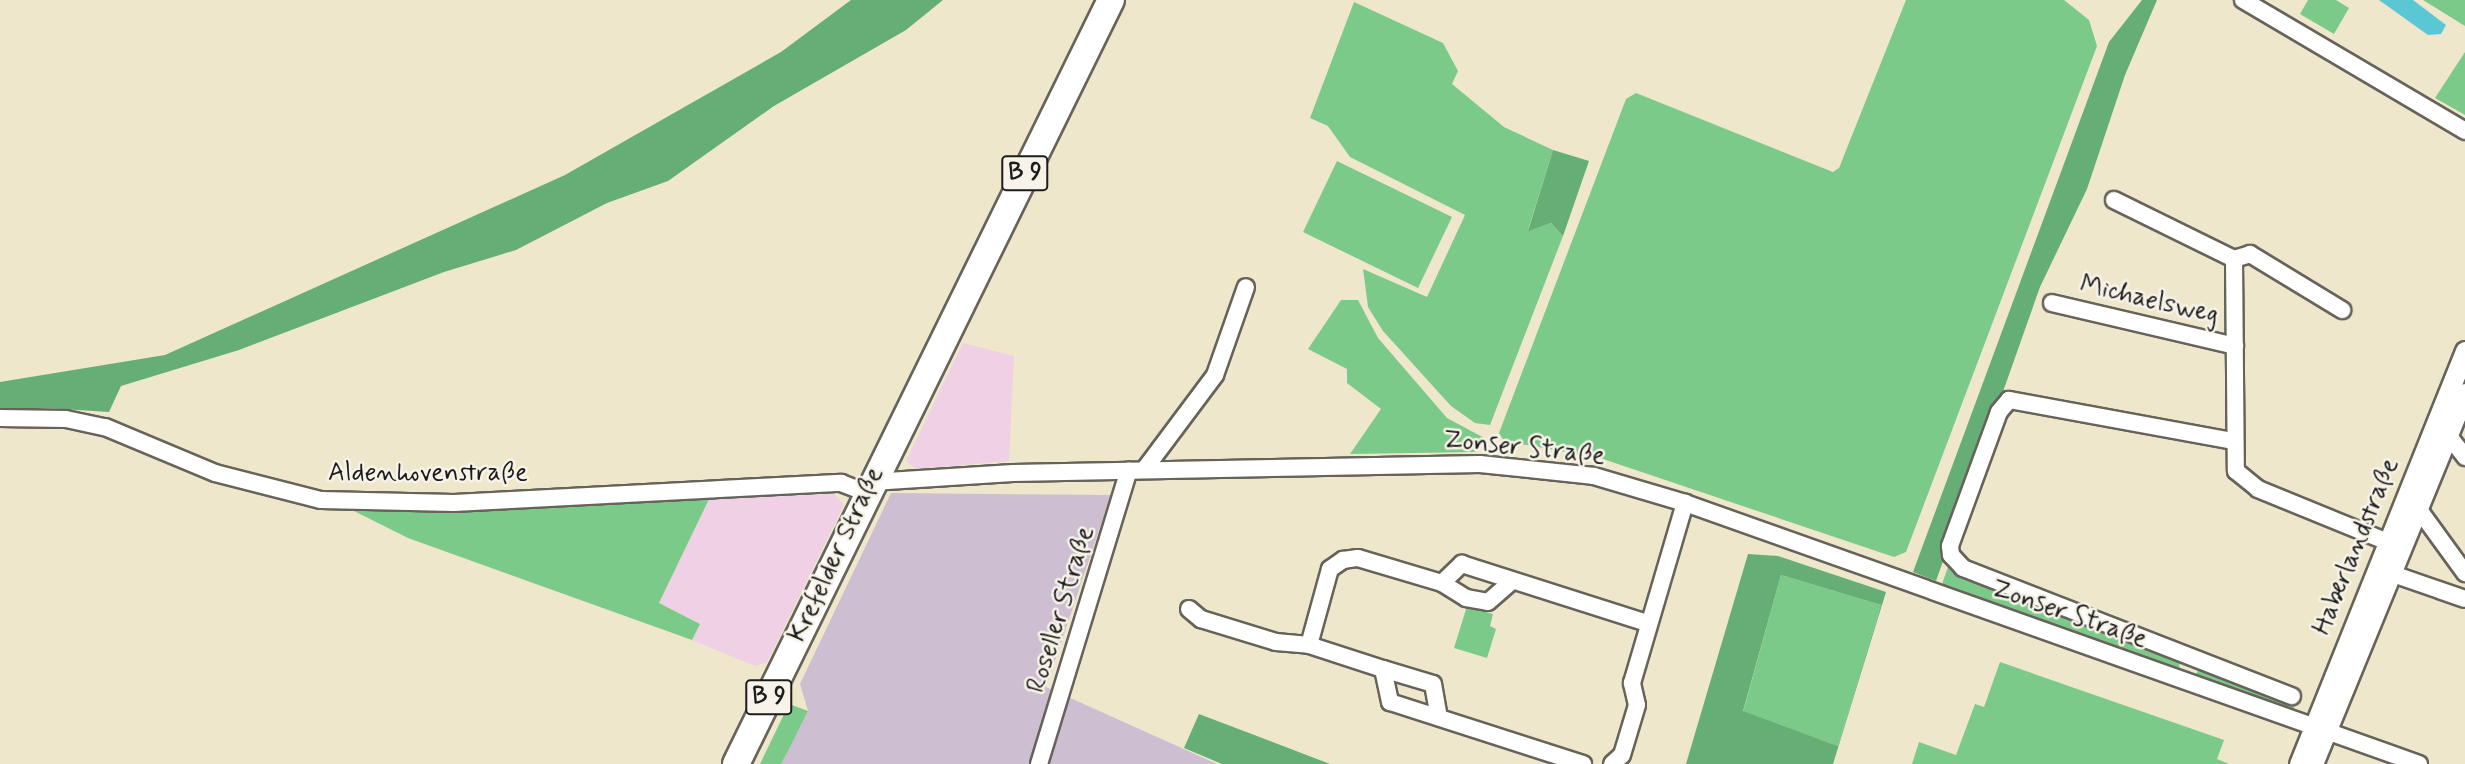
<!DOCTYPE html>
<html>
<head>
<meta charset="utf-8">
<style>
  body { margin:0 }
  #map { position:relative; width:2465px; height:764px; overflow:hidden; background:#eee7cc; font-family:Mynerve,sans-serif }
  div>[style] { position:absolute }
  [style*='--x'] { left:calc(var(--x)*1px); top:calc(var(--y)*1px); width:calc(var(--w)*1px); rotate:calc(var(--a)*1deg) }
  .built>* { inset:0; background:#efd0e5 }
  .industrial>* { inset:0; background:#cdbed2 }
  .green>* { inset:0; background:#7cca89 }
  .forest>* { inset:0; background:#65ae75 }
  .water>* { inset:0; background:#5bc6d4 }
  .roads { filter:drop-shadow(2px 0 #66635a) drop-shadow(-2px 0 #66635a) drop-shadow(0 2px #66635a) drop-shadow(0 -2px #66635a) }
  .minor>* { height:16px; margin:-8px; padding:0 8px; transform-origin:8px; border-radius:8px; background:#fff }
  .tertiary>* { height:19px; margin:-9.5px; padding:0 9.5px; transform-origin:9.5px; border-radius:9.5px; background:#fff }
  .primary>* { height:26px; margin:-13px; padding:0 13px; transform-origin:13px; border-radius:13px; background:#fff }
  span { translate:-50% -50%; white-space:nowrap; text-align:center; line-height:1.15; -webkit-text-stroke:5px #f7f3e8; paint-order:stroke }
  .shield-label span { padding:2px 5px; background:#f7f3e8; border:2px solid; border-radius:5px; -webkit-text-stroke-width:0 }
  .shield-label { font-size:24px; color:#1c1c1c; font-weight:700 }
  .street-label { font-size:26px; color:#1c1c1c }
</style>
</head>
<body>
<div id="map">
  <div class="built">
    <i style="clip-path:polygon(963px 343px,1014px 356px,1009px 461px,916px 469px,906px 461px)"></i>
    <i style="clip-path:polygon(766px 494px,764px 497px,834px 494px,844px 505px,767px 662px,755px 666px,692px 640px,700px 624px,659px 603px,711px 495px)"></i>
  </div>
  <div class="industrial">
    <i style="clip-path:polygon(891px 493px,1111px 495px,1046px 687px,1217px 764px,781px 764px,808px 711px,800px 684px)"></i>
  </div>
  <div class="green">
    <i style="clip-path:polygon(1906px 0,2064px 0,2089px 20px,2097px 46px,1906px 552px,1894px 557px,1600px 458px,1504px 441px,1499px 433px,1626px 99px,1636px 93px,1833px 172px,1839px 168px)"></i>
    <i style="clip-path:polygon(2308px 0,2336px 0,2349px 8px,2334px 34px,2300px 14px)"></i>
    <i style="clip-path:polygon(2423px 0,2465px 0,2465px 26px)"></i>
    <i style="clip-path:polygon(1354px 2px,1443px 43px,1458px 71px,1452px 84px,1504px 127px,1553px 150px,1528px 230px,1551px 223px,1563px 236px,1490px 425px,1475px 423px,1451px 406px,1383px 331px,1368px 307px,1363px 269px,1427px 297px,1465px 215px,1350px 157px,1328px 126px,1310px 118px)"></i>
    <i style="clip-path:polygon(2465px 52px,2465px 115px,2435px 98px)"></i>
    <i style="clip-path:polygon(1337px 161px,1452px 217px,1418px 288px,1303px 232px)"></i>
    <i style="clip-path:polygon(1341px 300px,1358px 300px,1378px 338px,1447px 418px,1488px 440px,1475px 452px,1350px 454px,1381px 409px,1347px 383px,1347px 369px,1308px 349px)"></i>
    <i style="clip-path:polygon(711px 495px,659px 603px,700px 624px,692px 640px,408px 538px,352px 510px,507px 509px)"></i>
    <i style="clip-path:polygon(1948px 567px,2180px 658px,2179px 671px,1954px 595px,1956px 589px,1942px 584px)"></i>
    <i style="clip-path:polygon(1781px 575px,1881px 605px,1838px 746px,1743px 712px)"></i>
    <i style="clip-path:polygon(1467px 606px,1493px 614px,1490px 626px,1496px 629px,1487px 658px,1454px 648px)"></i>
    <i style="clip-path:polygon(2000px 662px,2224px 740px,2217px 759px,2229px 764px,1912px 764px,1919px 742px,1956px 755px,1975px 704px,1984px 707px)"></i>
    <i style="clip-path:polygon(2201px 666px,2296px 704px,2293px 710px,2285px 711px,2194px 677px)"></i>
    <i style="clip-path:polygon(789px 704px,808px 711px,790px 747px,781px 764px,760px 764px)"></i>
  </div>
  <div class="forest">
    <i style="clip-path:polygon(851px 0,943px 0,906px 30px,774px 106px,668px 181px,607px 203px,516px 250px,444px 272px,239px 350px,121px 386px,109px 412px,47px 408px,0 412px,0 382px,165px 355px,565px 175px,781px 52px)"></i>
    <i style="clip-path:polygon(2142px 0,2157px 0,2125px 75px,2087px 189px,2040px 287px,1936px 581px,1913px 572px,2109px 42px)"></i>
    <i style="clip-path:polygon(1553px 150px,1589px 161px,1563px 236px,1551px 223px,1528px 231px)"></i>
    <i style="clip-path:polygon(evenodd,1748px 554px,1778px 556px,1886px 592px,1833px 764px,1686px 764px,1748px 554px,1781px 575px,1881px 605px,1838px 746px,1743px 711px,1781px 575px)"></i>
    <i style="clip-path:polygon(1199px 714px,1330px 764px,1222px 764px,1184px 748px)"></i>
  </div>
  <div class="water">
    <i style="clip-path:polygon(2379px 0,2413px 0,2446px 25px,2441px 34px,2428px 35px)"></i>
  </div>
  <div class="roads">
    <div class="minor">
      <i style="--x:2243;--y:0;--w:258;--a:30.5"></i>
      <i style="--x:2114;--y:200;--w:134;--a:26.2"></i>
      <i style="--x:2234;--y:259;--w:212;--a:89.5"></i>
      <i style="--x:2236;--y:471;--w:28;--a:39"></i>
      <i style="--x:2258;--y:489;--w:151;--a:22.2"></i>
      <i style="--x:2234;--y:259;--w:17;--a:-17"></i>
      <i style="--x:2250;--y:254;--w:108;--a:31.3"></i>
      <i style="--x:2052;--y:303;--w:188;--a:13.2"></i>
      <i style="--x:0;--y:418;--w:66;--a:0.9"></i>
      <i style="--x:66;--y:419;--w:40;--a:12"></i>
      <i style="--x:105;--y:427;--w:119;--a:22.7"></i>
      <i style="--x:215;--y:473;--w:109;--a:14.3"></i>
      <i style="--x:321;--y:500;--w:133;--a:1.3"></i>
      <i style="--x:454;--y:503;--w:388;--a:-3"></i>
      <i style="--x:841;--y:483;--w:28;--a:21"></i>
      <i style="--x:2448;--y:435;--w:28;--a:52"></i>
      <i style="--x:2233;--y:441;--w:228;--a:-169.6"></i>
      <i style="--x:2009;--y:400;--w:16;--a:130"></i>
      <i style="--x:1999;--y:412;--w:143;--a:110.1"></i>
      <i style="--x:1950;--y:546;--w:9;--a:84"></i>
      <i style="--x:1951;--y:555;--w:18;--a:47"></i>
      <i style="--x:1963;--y:568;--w:353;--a:21.3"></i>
      <i style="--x:1144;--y:470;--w:119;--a:-53.2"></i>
      <i style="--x:1215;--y:375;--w:93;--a:-70.6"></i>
      <i style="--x:872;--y:482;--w:141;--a:-3.7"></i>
      <i style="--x:1013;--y:473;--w:467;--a:-1.1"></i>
      <i style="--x:1480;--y:464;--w:115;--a:6"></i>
      <i style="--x:1594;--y:476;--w:95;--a:16.5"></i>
      <i style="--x:1685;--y:503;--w:779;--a:19.57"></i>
      <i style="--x:2417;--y:507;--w:82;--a:54"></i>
      <i style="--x:2390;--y:573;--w:79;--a:19.1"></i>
      <i style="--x:1442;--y:583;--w:28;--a:32"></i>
      <i style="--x:1466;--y:598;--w:22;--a:10"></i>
      <i style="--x:1488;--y:602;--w:30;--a:-41"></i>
      <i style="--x:1189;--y:609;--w:16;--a:40"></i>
      <i style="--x:1201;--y:619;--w:78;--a:17"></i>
      <i style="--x:1276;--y:642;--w:33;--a:5"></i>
      <i style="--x:1309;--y:645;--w:78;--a:18"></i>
      <i style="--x:1383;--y:669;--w:34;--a:78"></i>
      <i style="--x:1390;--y:702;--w:203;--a:17.8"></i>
      <i style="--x:1309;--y:645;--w:79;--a:-74.6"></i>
      <i style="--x:1330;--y:569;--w:16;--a:-35"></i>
      <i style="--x:1343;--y:560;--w:15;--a:-8"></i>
      <i style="--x:1358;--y:558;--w:88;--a:16.6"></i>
      <i style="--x:1442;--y:583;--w:28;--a:-44"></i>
      <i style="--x:1462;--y:564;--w:194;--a:17.7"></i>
      <i style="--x:1383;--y:669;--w:52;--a:16.7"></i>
      <i style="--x:1433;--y:684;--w:34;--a:80"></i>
      <i style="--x:1039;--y:764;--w:307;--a:-73"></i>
      <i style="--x:1612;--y:764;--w:13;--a:-42"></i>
      <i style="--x:1622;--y:755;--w:52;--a:-73.3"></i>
      <i style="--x:1637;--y:705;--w:23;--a:-103"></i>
      <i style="--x:1632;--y:683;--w:188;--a:-73.6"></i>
    </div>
    <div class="tertiary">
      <i style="--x:2299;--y:764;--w:445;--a:-68.1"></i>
      <i style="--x:2313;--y:764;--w:401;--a:-67.7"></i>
    </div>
    <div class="primary">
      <i style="--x:736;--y:764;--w:851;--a:-63.86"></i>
    </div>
  </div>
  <div class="shield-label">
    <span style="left:1025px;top:173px">B 9</span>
    <span style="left:769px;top:697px">B 9</span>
  </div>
  <div class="street-label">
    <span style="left:2149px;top:301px;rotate:13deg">Michaelsweg</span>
    <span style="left:1524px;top:449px;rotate:6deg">Zonser Straße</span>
    <span style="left:428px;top:474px">Aldenhovenstraße</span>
    <span style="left:2357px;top:547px;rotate:-68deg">Haberlandstraße</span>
    <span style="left:837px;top:555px;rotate:-65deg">Krefelder Straße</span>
    <span style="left:1062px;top:610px;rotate:-73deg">Roseller Straße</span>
    <span style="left:2069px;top:615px;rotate:19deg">Zonser Straße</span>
  </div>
</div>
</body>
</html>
